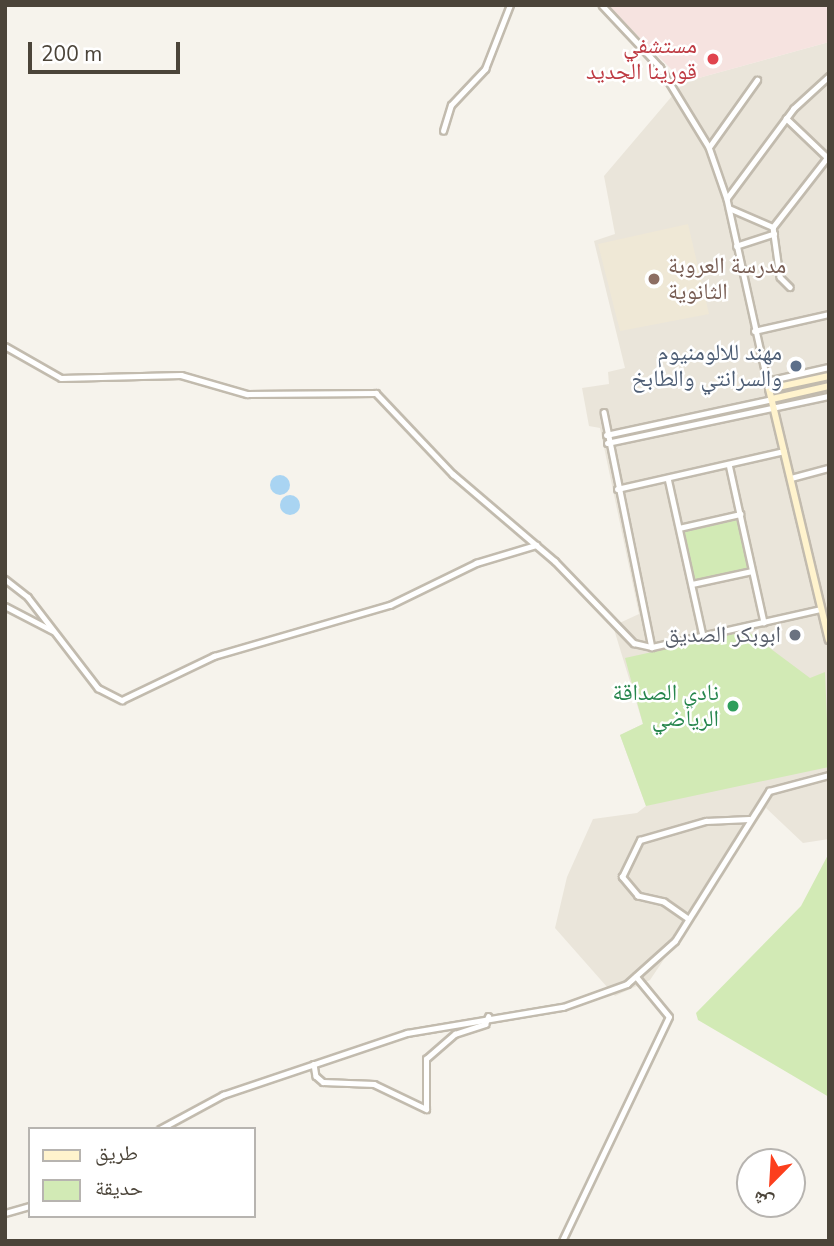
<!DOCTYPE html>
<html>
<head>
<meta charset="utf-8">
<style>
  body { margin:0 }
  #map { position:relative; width:834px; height:1246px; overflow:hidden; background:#f6f3ec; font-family:"Nunito Sans","Noto Naskh Arabic",sans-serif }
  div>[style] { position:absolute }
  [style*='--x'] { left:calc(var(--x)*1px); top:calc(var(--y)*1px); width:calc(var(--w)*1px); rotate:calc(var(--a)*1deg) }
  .residential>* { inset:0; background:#eae5da }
  .education>* { inset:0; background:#efe8d6 }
  .medical>* { inset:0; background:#f6e3e0 }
  .green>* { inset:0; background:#d2eab5 }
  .water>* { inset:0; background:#a9d4f2 }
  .round { border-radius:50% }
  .roads { filter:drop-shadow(2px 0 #c2bbae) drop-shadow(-2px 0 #c2bbae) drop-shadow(0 2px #c2bbae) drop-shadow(0 -2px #c2bbae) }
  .street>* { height:4.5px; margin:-2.25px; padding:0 2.25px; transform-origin:2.25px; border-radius:2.25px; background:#fff }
  .secondary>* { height:6px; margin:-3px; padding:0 3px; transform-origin:3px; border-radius:3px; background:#fff3cd }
  .dots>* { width:19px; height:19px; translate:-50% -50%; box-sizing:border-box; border:4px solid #fff; border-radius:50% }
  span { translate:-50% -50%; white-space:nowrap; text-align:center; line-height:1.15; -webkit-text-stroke:5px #fff; paint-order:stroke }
  .health-label { font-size:23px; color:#be3a42 }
  .right { translate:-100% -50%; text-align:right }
  .education-label { font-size:23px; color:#785e54 }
  .left { translate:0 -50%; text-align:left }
  .service-label { font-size:23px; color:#4e5e75 }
  .worship-label { font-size:23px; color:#5b616d }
  .leisure-label { font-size:23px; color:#27864d }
  .frame { position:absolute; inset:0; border:7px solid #4b4439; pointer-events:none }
  .legend { position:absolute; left:28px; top:1127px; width:228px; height:91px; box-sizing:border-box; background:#fff; border:2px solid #b7b4b0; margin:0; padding:9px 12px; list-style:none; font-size:21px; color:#4b4439 }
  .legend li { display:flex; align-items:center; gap:14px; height:35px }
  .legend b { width:35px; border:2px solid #b7b4b0 }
  .north { position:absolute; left:736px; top:1148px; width:70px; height:70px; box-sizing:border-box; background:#fff; border:2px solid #b7b4b0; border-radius:50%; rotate:204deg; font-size:19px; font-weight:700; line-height:28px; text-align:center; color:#4b4439 }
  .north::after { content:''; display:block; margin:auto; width:24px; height:32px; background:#fc3f1d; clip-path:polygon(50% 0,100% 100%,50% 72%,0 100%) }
  .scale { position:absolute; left:28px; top:42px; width:152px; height:32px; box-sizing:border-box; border:4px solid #4b4439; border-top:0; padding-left:9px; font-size:21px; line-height:24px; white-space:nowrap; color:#4b4439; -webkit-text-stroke:5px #fff; paint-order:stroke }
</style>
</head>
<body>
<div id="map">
  <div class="residential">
    <i style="clip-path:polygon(829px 42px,829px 839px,803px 843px,766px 808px,650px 980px,615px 996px,555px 928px,567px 877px,593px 819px,637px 813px,646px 806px,620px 735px,643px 724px,613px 626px,639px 614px,600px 428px,589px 426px,582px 388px,609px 384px,608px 372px,625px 368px,594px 241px,615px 234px,604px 176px,684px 82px)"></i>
  </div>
  <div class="education">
    <i style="clip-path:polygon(688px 224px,709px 314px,620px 331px,598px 244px)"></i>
  </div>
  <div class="medical">
    <i style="clip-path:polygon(607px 5px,829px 5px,829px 42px,684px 82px)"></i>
  </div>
  <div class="green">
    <i style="clip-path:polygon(738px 520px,749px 569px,694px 581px,683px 532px)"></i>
    <i style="clip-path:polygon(747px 631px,810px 678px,825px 672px,829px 767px,646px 806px,620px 735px,643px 724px,625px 658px)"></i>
    <i style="clip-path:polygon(829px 853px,829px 1097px,698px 1020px,696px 1013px,801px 906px)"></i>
  </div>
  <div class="water">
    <i class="round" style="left:270px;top:475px;width:20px;height:20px"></i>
    <i class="round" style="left:280px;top:495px;width:20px;height:20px"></i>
  </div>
  <div class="roads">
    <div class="street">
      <i style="--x:602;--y:5;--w:85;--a:46.9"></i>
      <i style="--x:660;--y:67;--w:94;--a:58.5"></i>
      <i style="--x:709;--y:147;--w:55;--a:70.9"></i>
      <i style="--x:727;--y:199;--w:195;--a:77.5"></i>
      <i style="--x:786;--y:118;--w:57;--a:43.6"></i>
      <i style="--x:443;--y:131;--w:27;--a:-73"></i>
      <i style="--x:451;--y:105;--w:50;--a:-46.6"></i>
      <i style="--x:485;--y:69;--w:69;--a:-68.7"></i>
      <i style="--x:710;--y:146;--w:81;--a:-54.5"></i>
      <i style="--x:727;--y:198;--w:111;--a:-53.4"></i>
      <i style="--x:793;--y:109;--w:49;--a:-42.5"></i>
      <i style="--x:729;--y:208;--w:48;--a:23.4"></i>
      <i style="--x:773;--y:227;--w:91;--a:-52.1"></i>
      <i style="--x:773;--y:227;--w:50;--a:82"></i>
      <i style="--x:780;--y:277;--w:14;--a:45"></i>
      <i style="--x:736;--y:246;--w:40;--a:-18"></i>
      <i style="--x:754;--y:331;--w:77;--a:-12.8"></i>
      <i style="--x:5;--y:346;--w:64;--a:29.7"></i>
      <i style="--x:61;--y:378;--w:120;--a:-1.4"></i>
      <i style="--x:181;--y:375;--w:69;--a:16.1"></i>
      <i style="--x:247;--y:394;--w:129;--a:-0.4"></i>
      <i style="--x:376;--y:393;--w:112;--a:46.5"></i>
      <i style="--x:453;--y:474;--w:134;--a:40.5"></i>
      <i style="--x:555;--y:561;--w:114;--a:46.1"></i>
      <i style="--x:634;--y:643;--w:18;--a:13"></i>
      <i style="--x:767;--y:381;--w:64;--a:-12.7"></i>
      <i style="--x:604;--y:412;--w:240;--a:78.5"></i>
      <i style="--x:652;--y:647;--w:173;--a:-12.7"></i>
      <i style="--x:606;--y:435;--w:170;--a:-12.2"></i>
      <i style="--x:607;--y:443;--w:227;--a:-12"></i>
      <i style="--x:729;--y:464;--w:51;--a:77.6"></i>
      <i style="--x:668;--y:478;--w:162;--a:77.5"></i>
      <i style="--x:791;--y:478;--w:39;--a:-15"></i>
      <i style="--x:617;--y:489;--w:171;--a:-12.8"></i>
      <i style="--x:679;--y:528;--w:63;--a:-12.9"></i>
      <i style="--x:740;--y:514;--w:111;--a:77.5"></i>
      <i style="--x:5;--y:579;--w:29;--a:38"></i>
      <i style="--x:28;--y:597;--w:115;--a:52.4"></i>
      <i style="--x:98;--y:688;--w:27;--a:27"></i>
      <i style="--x:122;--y:700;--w:102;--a:-25.6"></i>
      <i style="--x:214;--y:656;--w:183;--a:-16.2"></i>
      <i style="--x:390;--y:605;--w:96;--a:-26"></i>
      <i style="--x:476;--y:563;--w:63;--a:-16.7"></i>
      <i style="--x:692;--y:584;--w:61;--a:-12.2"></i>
      <i style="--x:5;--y:606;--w:54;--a:27.5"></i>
      <i style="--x:688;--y:919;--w:29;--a:-145"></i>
      <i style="--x:664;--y:902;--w:27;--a:-167"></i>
      <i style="--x:638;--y:896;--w:25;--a:-130"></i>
      <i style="--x:622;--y:877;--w:41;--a:-64.1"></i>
      <i style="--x:640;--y:840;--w:69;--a:-16.1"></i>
      <i style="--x:706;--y:821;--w:43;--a:-2.7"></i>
      <i style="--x:314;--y:1064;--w:12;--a:81"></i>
      <i style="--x:316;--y:1076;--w:9;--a:41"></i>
      <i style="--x:323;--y:1082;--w:51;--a:2.2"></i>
      <i style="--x:374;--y:1084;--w:58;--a:25.7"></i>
      <i style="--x:426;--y:1109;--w:50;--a:-90"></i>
      <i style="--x:426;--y:1059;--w:38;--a:-41"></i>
      <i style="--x:455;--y:1034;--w:32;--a:-18"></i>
      <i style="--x:485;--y:1024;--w:8;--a:-67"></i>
      <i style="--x:160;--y:1129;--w:72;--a:-28.4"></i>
      <i style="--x:223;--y:1095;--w:194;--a:-18.6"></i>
      <i style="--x:407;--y:1033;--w:158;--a:-9.5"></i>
      <i style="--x:563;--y:1007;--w:68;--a:-19.8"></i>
      <i style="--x:627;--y:984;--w:64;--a:-41.9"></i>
      <i style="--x:675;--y:941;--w:177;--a:-57.9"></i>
      <i style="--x:769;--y:791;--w:62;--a:-14.9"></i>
      <i style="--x:5;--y:1213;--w:26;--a:-16"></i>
      <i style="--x:562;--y:1241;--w:248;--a:-64.5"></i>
      <i style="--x:669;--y:1017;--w:52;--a:-129.5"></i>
    </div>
    <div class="secondary">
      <i style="--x:829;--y:376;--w:61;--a:167.8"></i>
      <i style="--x:769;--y:389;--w:258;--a:76.6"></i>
      <i style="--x:772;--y:399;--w:58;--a:-12.8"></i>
    </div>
  </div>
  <div class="dots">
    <i style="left:713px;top:59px;background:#e0444e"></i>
    <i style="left:654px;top:279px;background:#8d6e63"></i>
    <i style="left:796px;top:366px;background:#5c6f8a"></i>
    <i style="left:795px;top:635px;background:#6b7280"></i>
    <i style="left:733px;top:706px;background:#2e9e5b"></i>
  </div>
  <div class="health-label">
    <span class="right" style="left:697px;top:59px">مستشفي<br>قورينا الجديد</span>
  </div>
  <div class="education-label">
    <span class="left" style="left:668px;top:279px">مدرسة العروبة<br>الثانوية</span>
  </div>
  <div class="service-label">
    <span class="right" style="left:782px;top:366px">مهند للالومنيوم<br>والسرانتي والطابخ</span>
  </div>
  <div class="worship-label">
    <span class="right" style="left:781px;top:635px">ابوبكر الصديق</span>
  </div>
  <div class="leisure-label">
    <span class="right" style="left:719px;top:706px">نادي الصداقة<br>الرياضي</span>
  </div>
  <div class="frame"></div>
  <ul class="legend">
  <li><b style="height:9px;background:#fff3cd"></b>طريق</li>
  <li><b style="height:19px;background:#d2eab5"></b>حديقة</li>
  </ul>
  <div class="north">ش</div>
  <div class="scale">200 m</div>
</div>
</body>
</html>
